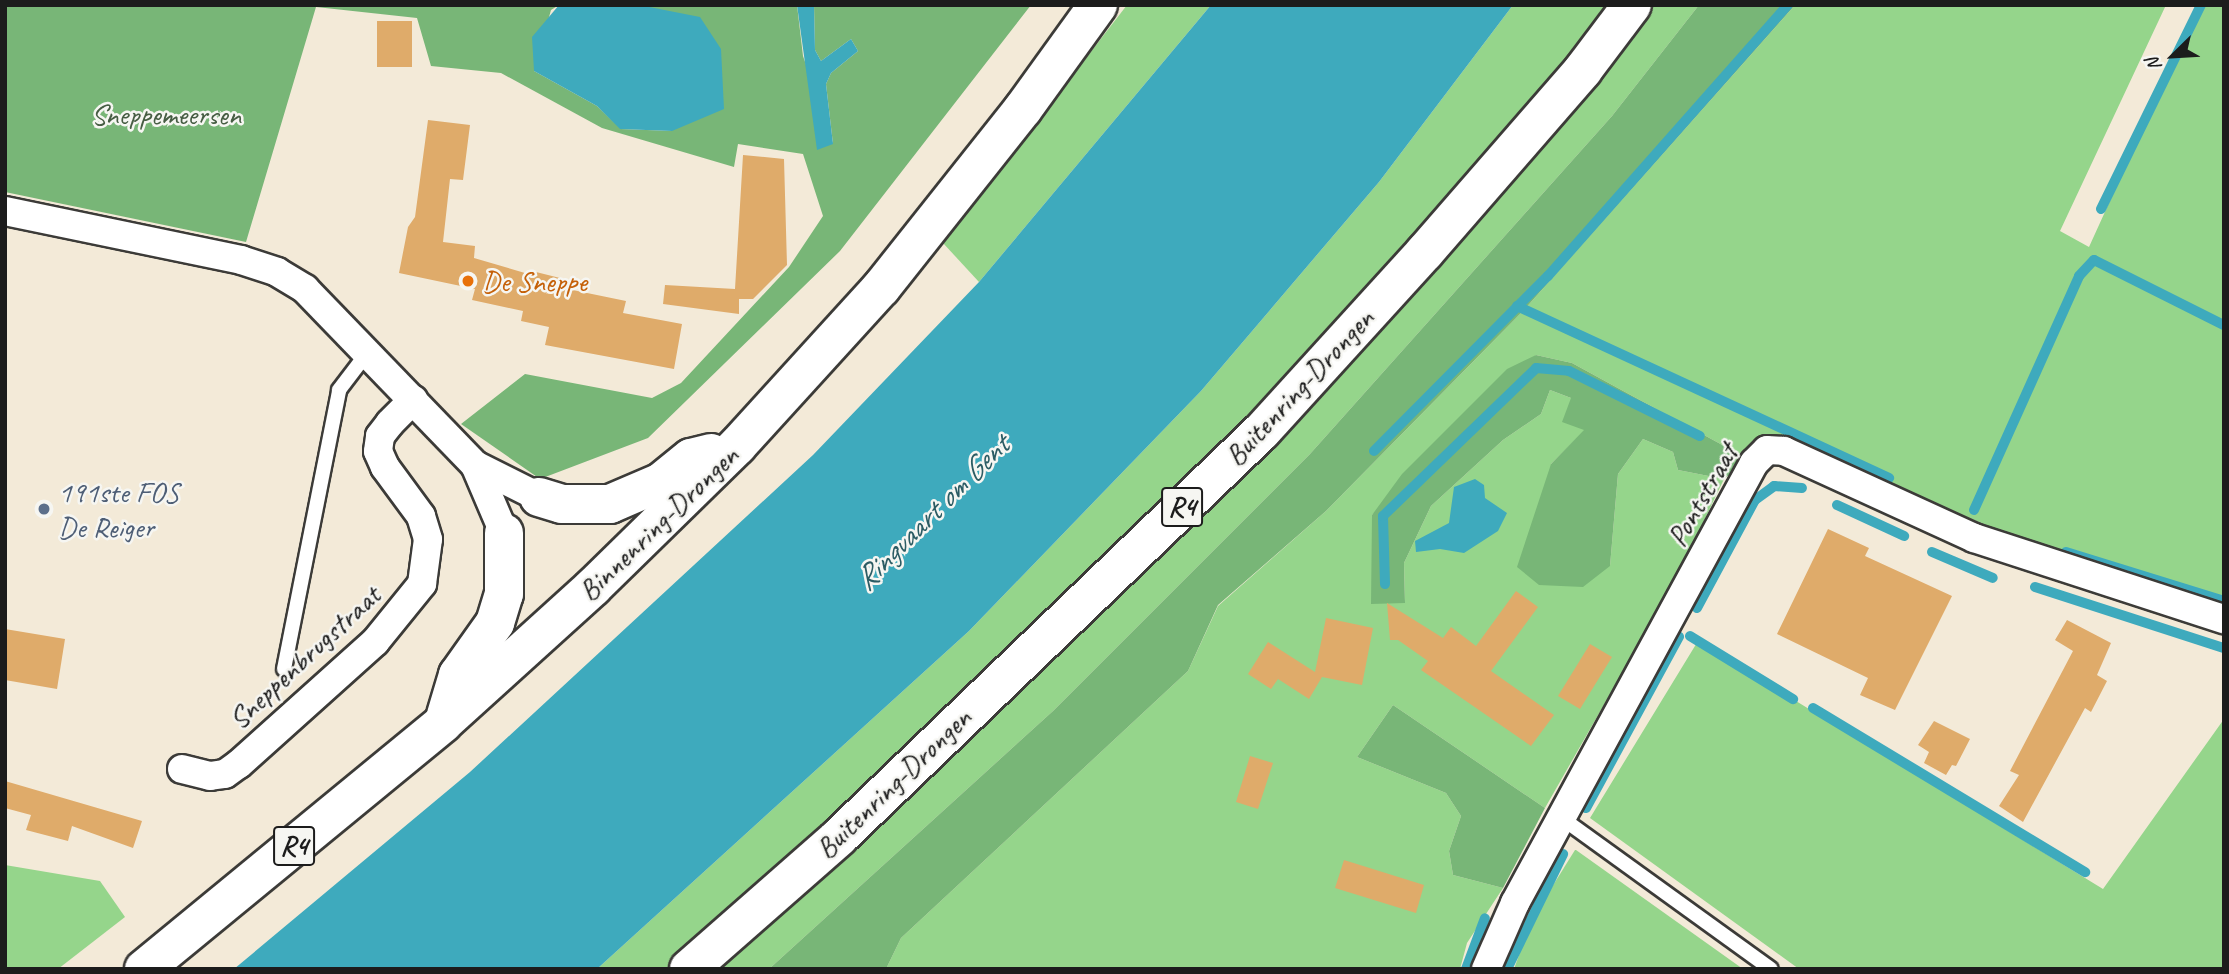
<!DOCTYPE html>
<html>
<head>
<meta charset="utf-8">
<style>
  body { margin:0 }
  #map { position:relative; width:2229px; height:974px; overflow:hidden; background:#f3ead8; font-family:Caveat,sans-serif }
  div>[style] { position:absolute }
  [style*='--x'] { left:calc(var(--x)*1px); top:calc(var(--y)*1px); width:calc(var(--w)*1px); rotate:calc(var(--a)*1deg) }
  .green>* { inset:0; background:#95d58b }
  .forest>* { inset:0; background:#78b677 }
  .water>* { inset:0; background:#3eaabd }
  .stream>* { height:10px; margin:-5px; padding:0 5px; transform-origin:5px; border-radius:5px; background:#3eaabd }
  .building>* { inset:0; background:#dfab6a }
  .roads { filter:drop-shadow(2px 0 #3c3b38) drop-shadow(-2px 0 #3c3b38) drop-shadow(0 2px #3c3b38) drop-shadow(0 -2px #3c3b38) }
  .lane>* { height:14px; margin:-7px; padding:0 7px; transform-origin:7px; border-radius:7px; background:#fff }
  .street>* { height:28px; margin:-14px; padding:0 14px; transform-origin:14px; border-radius:14px; background:#fff }
  .highway>* { height:38px; margin:-19px; padding:0 19px; transform-origin:19px; border-radius:19px; background:#fff }
  .dots>* { width:19px; height:19px; translate:-50% -50%; box-sizing:border-box; border:4px solid #f6f6f2; border-radius:50% }
  span { translate:-50% -50%; white-space:nowrap; text-align:center; line-height:1.15; -webkit-text-stroke:5px #f6f6f2; paint-order:stroke }
  .shield-label span { padding:2px 5px; background:#f6f6f2; border:2px solid; border-radius:5px; -webkit-text-stroke-width:0 }
  .shield-label { font-size:28px; color:#1c1c1c; font-weight:700 }
  .park-label { font-size:30px; color:#465d43 }
  .food-label { font-size:30px; color:#c56008 }
  .left { translate:0 -50%; text-align:left }
  .street-label { font-size:30px; color:#1c1c1c }
  .service-label { font-size:30px; color:#4e5e75 }
  .water-label { font-size:32px; color:#2b5c64; font-style:italic }
  .frame { position:absolute; inset:0; border:7px solid #1c1c1c; pointer-events:none }
  .north { position:absolute; left:2138px; top:21px; width:70px; height:70px; -webkit-text-stroke:5px #f6f6f2; paint-order:stroke; rotate:246deg; font-size:19px; font-weight:700; line-height:28px; text-align:center; color:#1c1c1c }
  .north::after { content:''; display:block; margin:auto; width:24px; height:32px; background:#1c1c1c; clip-path:polygon(50% 0,100% 100%,50% 72%,0 100%) }
</style>
</head>
<body>
<div id="map">
  <div class="green">
    <i style="clip-path:polygon(1127px 5px,1211px 5px,979px 282px,943px 243px)"></i>
    <i style="clip-path:polygon(1513px 5px,1699px 5px,1612px 116px,1310px 454px,1053px 711px,769px 969px,597px 969px,969px 631px,1201px 391px,1379px 182px)"></i>
    <i style="clip-path:polygon(1795px 5px,2166px 5px,2060px 231px,2089px 247px,2199px 5px,2224px 5px,2224px 603px,2008px 534px,1773px 438px,1748px 459px,1572px 363px,1536px 355px,1372px 515px,1405px 602px,1404px 563px,1431px 506px,1503px 440px,1541px 414px,1550px 390px,1571px 398px,1585px 430px,1551px 464px,1610px 566px,1618px 474px,1643px 439px,1673px 452px,1678px 470px,1724px 479px,1678px 575px,1545px 808px,1393px 705px,1357px 757px,1446px 793px,1461px 816px,1449px 851px,1453px 875px,1503px 888px,1467px 943px,1460px 969px,886px 969px,901px 938px,1188px 671px,1218px 606px,1326px 511px,1524px 310px)"></i>
    <i style="clip-path:polygon(1698px 641px,2103px 889px,2224px 719px,2224px 969px,1799px 969px,1590px 818px)"></i>
    <i style="clip-path:polygon(1575px 850px,1576px 850px,1743px 969px,1514px 969px,1532px 919px)"></i>
    <i style="clip-path:polygon(5px 865px,100px 881px,125px 917px,58px 969px,5px 969px)"></i>
  </div>
  <div class="forest">
    <i style="clip-path:polygon(5px 5px,559px 5px,551px 10px,534px 71px,597px 106px,621px 129px,672px 131px,639px 5px,797px 5px,803px 56px,833px 144px,826px 84px,831px 73px,858px 51px,851px 39px,821px 61px,815px 50px,814px 5px,1031px 5px,840px 251px,648px 438px,540px 479px,461px 424px,525px 374px,652px 398px,681px 383px,789px 267px,823px 216px,803px 154px,738px 144px,734px 167px,602px 128px,501px 73px,431px 66px,417px 18px,316px 7px,246px 242px,5px 192px)"></i>
    <i style="clip-path:polygon(1699px 5px,1795px 5px,1524px 310px,1326px 511px,1218px 605px,1188px 671px,901px 938px,886px 969px,769px 969px,1053px 711px,1310px 454px,1612px 116px)"></i>
    <i style="clip-path:polygon(1536px 355px,1572px 363px,1748px 459px,1724px 479px,1678px 470px,1673px 452px,1643px 439px,1618px 474px,1610px 566px,1583px 587px,1539px 585px,1517px 567px,1551px 464px,1584px 430px,1562px 422px,1571px 398px,1550px 390px,1541px 414px,1503px 440px,1431px 506px,1404px 563px,1405px 603px,1371px 604px,1372px 515px,1402px 474px,1507px 369px)"></i>
    <i style="clip-path:polygon(1393px 705px,1545px 808px,1503px 888px,1453px 875px,1449px 851px,1461px 816px,1446px 793px,1357px 757px)"></i>
  </div>
  <div class="water">
    <i style="clip-path:polygon(559px 5px,639px 5px,700px 17px,721px 49px,724px 109px,672px 131px,620px 129px,597px 106px,534px 71px,532px 37px)"></i>
    <i style="clip-path:polygon(797px 5px,814px 5px,815px 50px,821px 61px,851px 39px,858px 51px,831px 73px,826px 84px,833px 144px,817px 150px)"></i>
    <i style="clip-path:polygon(1211px 5px,1513px 5px,1379px 182px,1201px 391px,969px 631px,597px 969px,234px 969px,470px 772px,813px 455px,979px 282px)"></i>
    <i style="clip-path:polygon(1475px 479px,1484px 485px,1485px 498px,1507px 513px,1498px 531px,1464px 553px,1440px 549px,1416px 552px,1415px 541px,1449px 523px,1454px 487px)"></i>
  </div>
  <div class="stream">
    <i style="--x:2101;--y:209;--w:227;--a:-63.9"></i>
    <i style="--x:1517;--y:306;--w:410;--a:24.8"></i>
    <i style="--x:1374;--y:451;--w:247;--a:-45.2"></i>
    <i style="--x:1548;--y:276;--w:362;--a:-48.5"></i>
    <i style="--x:1837;--y:505;--w:74;--a:24.8"></i>
    <i style="--x:1974;--y:510;--w:256;--a:-65.8"></i>
    <i style="--x:2079;--y:276;--w:22;--a:-47"></i>
    <i style="--x:2094;--y:260;--w:145;--a:26.6"></i>
    <i style="--x:1932;--y:552;--w:66;--a:23.1"></i>
    <i style="--x:2066;--y:552;--w:165;--a:17.2"></i>
    <i style="--x:1385;--y:584;--w:68;--a:-91.7"></i>
    <i style="--x:1383;--y:516;--w:213;--a:-44"></i>
    <i style="--x:1536;--y:368;--w:33;--a:5"></i>
    <i style="--x:1569;--y:371;--w:146;--a:26.4"></i>
    <i style="--x:2035;--y:587;--w:199;--a:17.9"></i>
    <i style="--x:1697;--y:608;--w:123;--a:-61.8"></i>
    <i style="--x:1755;--y:500;--w:24;--a:-36"></i>
    <i style="--x:1774;--y:486;--w:28;--a:4"></i>
    <i style="--x:1690;--y:636;--w:121;--a:31.5"></i>
    <i style="--x:1813;--y:708;--w:318;--a:31.1"></i>
    <i style="--x:1586;--y:808;--w:195;--a:-61.5"></i>
    <i style="--x:1466;--y:969;--w:54;--a:-69.6"></i>
    <i style="--x:1507;--y:969;--w:128;--a:-64"></i>
  </div>
  <div class="building">
    <i style="clip-path:polygon(377px 21px,412px 21px,412px 67px,377px 67px)"></i>
    <i style="clip-path:polygon(428px 120px,470px 125px,463px 180px,450px 179px,443px 242px,475px 246px,474px 258px,535px 276px,536px 272px,560px 278px,558px 287px,626px 301px,623px 313px,682px 324px,674px 369px,545px 345px,549px 327px,521px 321px,523px 311px,472px 300px,475px 289px,399px 273px,408px 227px,415px 217px)"></i>
    <i style="clip-path:polygon(743px 155px,784px 159px,787px 265px,753px 299px,739px 299px,739px 314px,663px 304px,665px 285px,735px 289px)"></i>
    <i style="clip-path:polygon(1828px 529px,1869px 548px,1865px 556px,1952px 596px,1895px 710px,1860px 695px,1868px 678px,1777px 634px)"></i>
    <i style="clip-path:polygon(1516px 591px,1538px 607px,1491px 671px,1554px 715px,1531px 746px,1421px 670px,1428px 661px,1398px 640px,1390px 640px,1387px 603px,1443px 638px,1451px 627px,1476px 646px)"></i>
    <i style="clip-path:polygon(1326px 618px,1373px 628px,1362px 685px,1322px 677px,1309px 699px,1278px 679px,1271px 689px,1248px 674px,1268px 642px,1315px 672px)"></i>
    <i style="clip-path:polygon(2067px 620px,2111px 643px,2097px 675px,2107px 681px,2091px 712px,2085px 708px,2023px 822px,1999px 806px,2019px 775px,2010px 771px,2073px 651px,2055px 640px)"></i>
    <i style="clip-path:polygon(5px 629px,65px 639px,57px 689px,5px 680px)"></i>
    <i style="clip-path:polygon(1590px 644px,1612px 657px,1580px 709px,1558px 696px)"></i>
    <i style="clip-path:polygon(1934px 721px,1970px 739px,1956px 766px,1952px 765px,1946px 775px,1924px 763px,1929px 752px,1918px 745px)"></i>
    <i style="clip-path:polygon(1250px 756px,1273px 763px,1258px 809px,1236px 802px)"></i>
    <i style="clip-path:polygon(5px 781px,142px 821px,133px 848px,72px 826px,68px 841px,26px 830px,31px 815px,5px 808px)"></i>
    <i style="clip-path:polygon(1344px 860px,1424px 885px,1416px 913px,1335px 888px)"></i>
  </div>
  <div class="roads">
    <div class="lane">
      <i style="--x:284;--y:669;--w:284;--a:-78.8"></i>
      <i style="--x:339;--y:390;--w:48;--a:-52.7"></i>
      <i style="--x:1563;--y:819;--w:256;--a:35.8"></i>
    </div>
    <div class="street">
      <i style="--x:5;--y:211;--w:241;--a:11.7"></i>
      <i style="--x:241;--y:260;--w:38;--a:18"></i>
      <i style="--x:277;--y:272;--w:33;--a:31"></i>
      <i style="--x:305;--y:289;--w:245;--a:46"></i>
      <i style="--x:475;--y:465;--w:74;--a:66.9"></i>
      <i style="--x:475;--y:465;--w:72;--a:26.6"></i>
      <i style="--x:182;--y:769;--w:29;--a:14"></i>
      <i style="--x:210;--y:776;--w:15;--a:-8"></i>
      <i style="--x:225;--y:774;--w:17;--a:-36"></i>
      <i style="--x:239;--y:764;--w:183;--a:-41.9"></i>
      <i style="--x:375;--y:642;--w:75;--a:-51"></i>
      <i style="--x:422;--y:584;--w:45;--a:-82.4"></i>
      <i style="--x:428;--y:539;--w:24;--a:-107"></i>
      <i style="--x:421;--y:516;--w:61;--a:-126.3"></i>
      <i style="--x:385;--y:467;--w:17;--a:-114"></i>
      <i style="--x:378;--y:451;--w:15;--a:-82"></i>
      <i style="--x:380;--y:436;--w:16;--a:-52"></i>
      <i style="--x:390;--y:423;--w:33;--a:-45"></i>
      <i style="--x:1486;--y:969;--w:72;--a:-66.3"></i>
      <i style="--x:1515;--y:903;--w:501;--a:-61.49"></i>
      <i style="--x:1754;--y:463;--w:18;--a:-45"></i>
      <i style="--x:1767;--y:450;--w:17;--a:3"></i>
      <i style="--x:1784;--y:451;--w:209;--a:24.6"></i>
      <i style="--x:1974;--y:538;--w:263;--a:18"></i>
    </div>
    <div class="highway">
      <i style="--x:539;--y:497;--w:24;--a:17"></i>
      <i style="--x:562;--y:504;--w:48;--a:0"></i>
      <i style="--x:610;--y:504;--w:56;--a:-23.3"></i>
      <i style="--x:661;--y:482;--w:38;--a:-39"></i>
      <i style="--x:691;--y:458;--w:21;--a:-14"></i>
      <i style="--x:446;--y:715;--w:42;--a:-73.3"></i>
      <i style="--x:458;--y:675;--w:64;--a:-54.6"></i>
      <i style="--x:495;--y:623;--w:30;--a:-73"></i>
      <i style="--x:504;--y:594;--w:61;--a:-90"></i>
      <i style="--x:144;--y:969;--w:387;--a:-39.4"></i>
      <i style="--x:443;--y:723;--w:202;--a:-42.2"></i>
      <i style="--x:593;--y:587;--w:202;--a:-44.4"></i>
      <i style="--x:737;--y:446;--w:214;--a:-47.7"></i>
      <i style="--x:881;--y:288;--w:228;--a:-51.6"></i>
      <i style="--x:1023;--y:109;--w:128;--a:-54.2"></i>
      <i style="--x:689;--y:969;--w:200;--a:-41.3"></i>
      <i style="--x:839;--y:837;--w:586;--a:-43.83"></i>
      <i style="--x:1262;--y:431;--w:242;--a:-47.7"></i>
      <i style="--x:1425;--y:252;--w:241;--a:-49"></i>
      <i style="--x:1583;--y:70;--w:81;--a:-53"></i>
    </div>
  </div>
  <div class="dots">
    <i style="left:468px;top:281px;background:#e8710a"></i>
    <i style="left:44px;top:509px;background:#5c6f8a"></i>
  </div>
  <div class="shield-label">
    <span style="left:1182px;top:507px">R4</span>
    <span style="left:294px;top:846px">R4</span>
  </div>
  <div class="park-label">
    <span style="left:166px;top:114px">Sneppemeersen</span>
  </div>
  <div class="food-label">
    <span class="left" style="left:482px;top:281px">De Sneppe</span>
  </div>
  <div class="street-label">
    <span style="left:1299px;top:387px;rotate:-47deg">Buitenring-Drongen</span>
    <span style="left:1702px;top:495px;rotate:-60deg">Pontstraat</span>
    <span style="left:658px;top:523px;rotate:-44deg">Binnenring-Drongen</span>
    <span style="left:304px;top:657px;rotate:-43deg">Sneppenbrugstraat</span>
    <span style="left:893px;top:783px;rotate:-44deg">Buitenring-Drongen</span>
  </div>
  <div class="service-label">
    <span class="left" style="left:58px;top:509px">191ste FOS<br>De Reiger</span>
  </div>
  <div class="water-label">
    <span style="left:932px;top:513px;rotate:-45deg">Ringvaart om Gent</span>
  </div>
  <div class="frame"></div>
  <div class="north">N</div>
</div>
</body>
</html>
